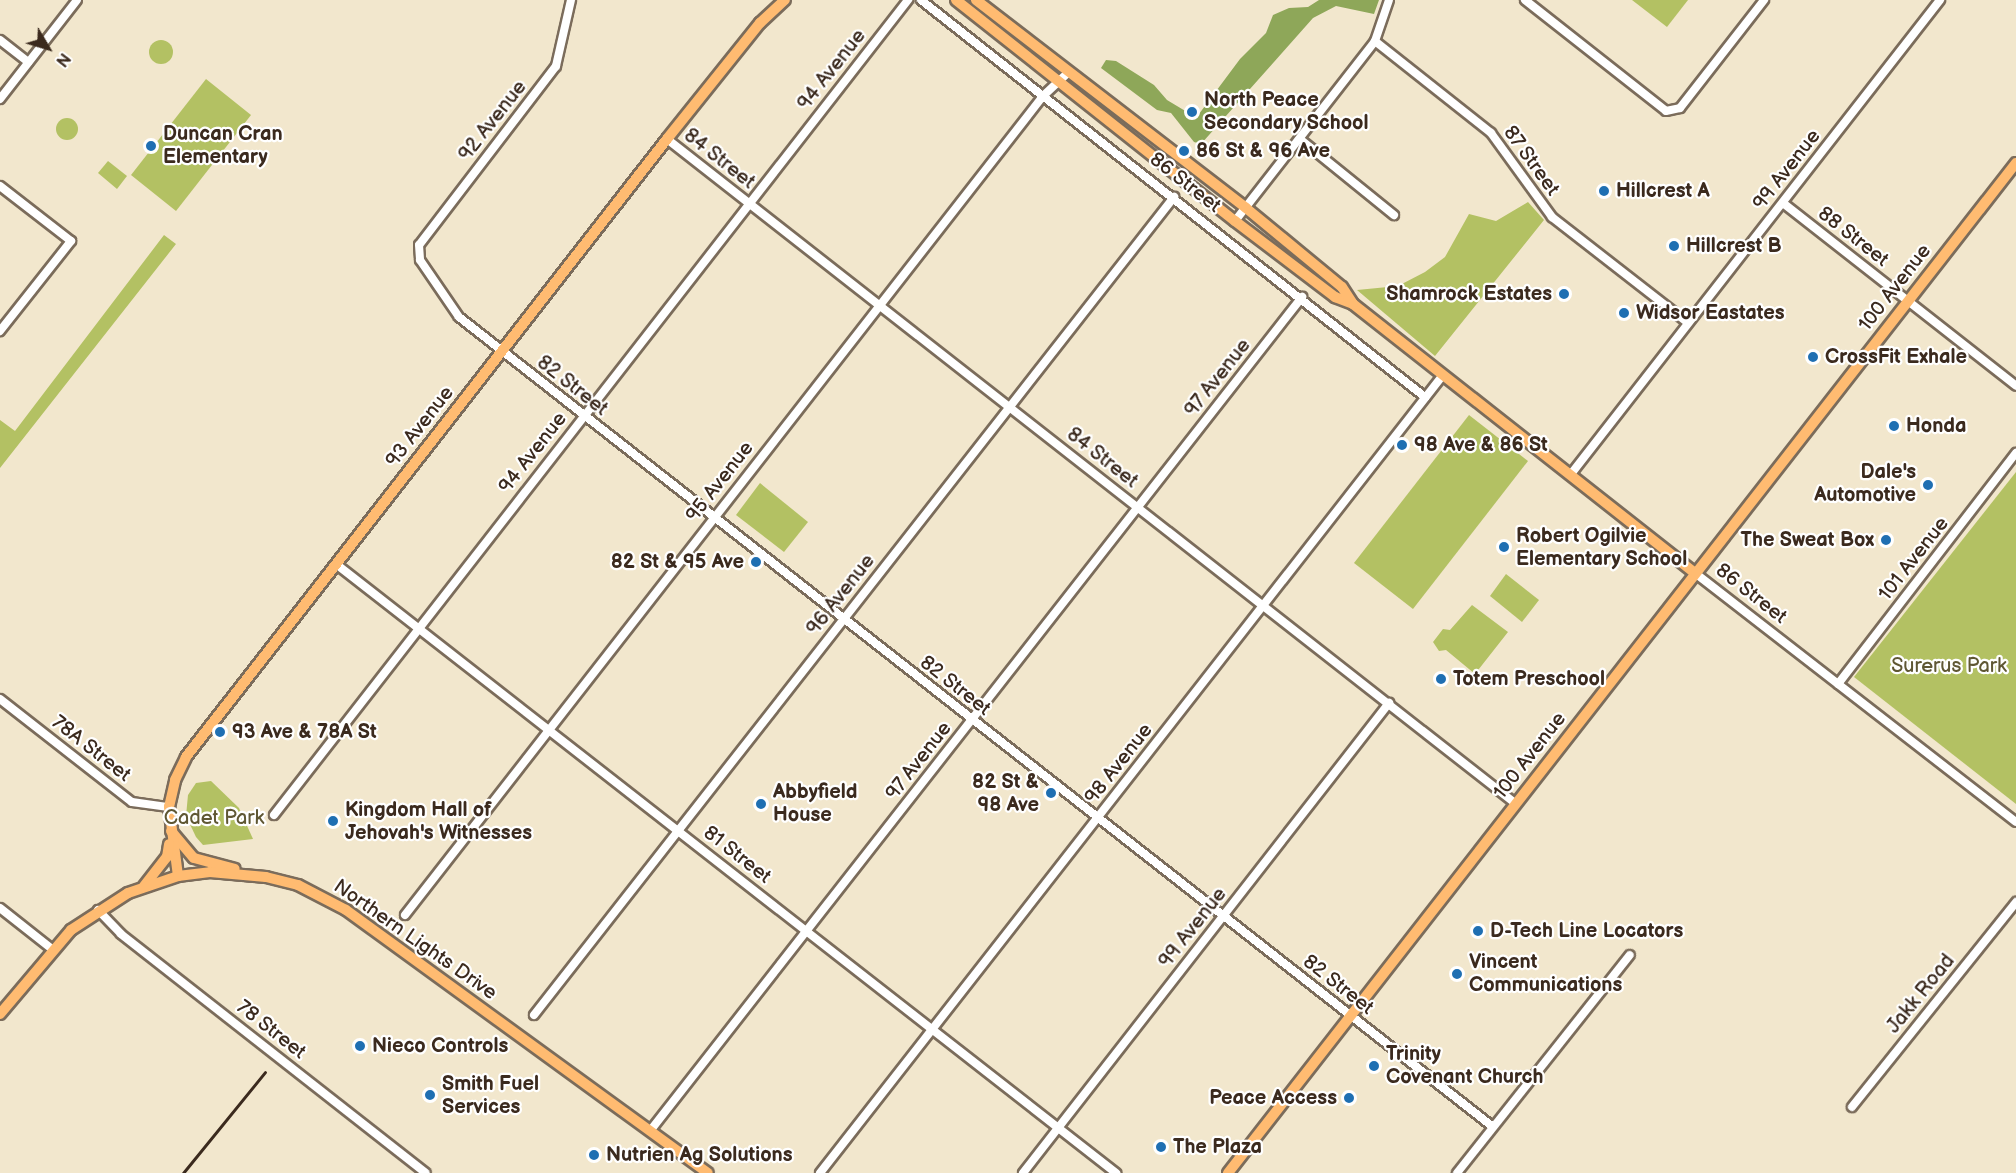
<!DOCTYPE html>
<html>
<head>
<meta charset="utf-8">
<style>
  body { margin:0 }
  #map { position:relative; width:2016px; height:1173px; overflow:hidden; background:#f2e7cd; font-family:"Balsamiq Sans",sans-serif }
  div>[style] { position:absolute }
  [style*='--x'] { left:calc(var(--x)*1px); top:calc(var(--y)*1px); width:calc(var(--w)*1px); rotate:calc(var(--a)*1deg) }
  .green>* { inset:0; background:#b3c163 }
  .round { border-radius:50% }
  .forest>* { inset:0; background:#8ea759 }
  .roads { filter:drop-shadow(2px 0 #7b6c5b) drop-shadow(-2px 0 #7b6c5b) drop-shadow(0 2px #7b6c5b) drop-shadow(0 -2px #7b6c5b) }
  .minor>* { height:8px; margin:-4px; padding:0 4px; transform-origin:4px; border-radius:4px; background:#fff }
  .major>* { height:10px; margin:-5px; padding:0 5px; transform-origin:5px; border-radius:5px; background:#ffbb71 }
  .rail>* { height:3px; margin:-1.5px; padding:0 1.5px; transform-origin:1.5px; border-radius:1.5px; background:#3b2a1e }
  .dots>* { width:16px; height:16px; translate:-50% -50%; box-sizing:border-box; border:3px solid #fff; border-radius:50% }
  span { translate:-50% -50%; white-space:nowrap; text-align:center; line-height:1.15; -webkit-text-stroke:4.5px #fff; paint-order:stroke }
  .street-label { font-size:20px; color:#3b2a1e }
  .poi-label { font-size:20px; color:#3b2a1e; font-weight:700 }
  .left { translate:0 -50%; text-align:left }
  .right { translate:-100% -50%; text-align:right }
  .park-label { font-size:20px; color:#5f5733 }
  .north { position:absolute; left:18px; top:18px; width:60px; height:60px; -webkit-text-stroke:4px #fff; paint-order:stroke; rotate:128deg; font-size:16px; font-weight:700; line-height:24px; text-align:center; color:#3b2a1e }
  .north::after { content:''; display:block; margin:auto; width:21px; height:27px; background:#3b2a1e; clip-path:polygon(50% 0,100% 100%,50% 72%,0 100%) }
</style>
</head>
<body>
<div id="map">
  <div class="green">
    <i style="clip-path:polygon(1632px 0,1688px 0,1667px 27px)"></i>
    <i class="round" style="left:149px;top:40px;width:24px;height:24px"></i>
    <i style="clip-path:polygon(206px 79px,251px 115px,176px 211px,131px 175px)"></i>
    <i class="round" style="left:56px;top:118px;width:22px;height:22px"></i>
    <i style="clip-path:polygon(108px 161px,127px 176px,117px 189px,98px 173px)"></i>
    <i style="clip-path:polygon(1528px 202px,1544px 220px,1435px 356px,1357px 290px,1398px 286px,1425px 272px,1445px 257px,1469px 214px,1496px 221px)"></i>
    <i style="clip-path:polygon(164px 235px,176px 244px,0 468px,0 420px,15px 431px)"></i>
    <i style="clip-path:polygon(1469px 415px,1528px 461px,1413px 609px,1354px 563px)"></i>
    <i style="clip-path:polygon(2016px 472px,2016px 804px,1854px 677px)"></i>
    <i style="clip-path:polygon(760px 483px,808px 522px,784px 552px,736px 515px)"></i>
    <i style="clip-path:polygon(1506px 574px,1539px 600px,1522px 622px,1490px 596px)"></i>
    <i style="clip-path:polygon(1472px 605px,1508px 632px,1475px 674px,1446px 650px,1439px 651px,1433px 642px,1443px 629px,1450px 630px)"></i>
    <i style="clip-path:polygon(211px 781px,239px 808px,253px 839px,203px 845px,196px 837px,186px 816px,188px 795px,196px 783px)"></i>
  </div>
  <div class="forest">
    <i style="clip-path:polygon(1319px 0,1379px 0,1374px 14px,1336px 6px,1313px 18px,1201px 144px,1194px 142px,1171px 113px,1157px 110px,1101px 68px,1106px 60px,1116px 61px,1154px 85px,1167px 100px,1192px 115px,1199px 114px,1240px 59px,1266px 33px,1273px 15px,1289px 8px,1308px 7px)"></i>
  </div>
  <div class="roads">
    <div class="minor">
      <i style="--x:571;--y:0;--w:68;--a:102.8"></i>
      <i style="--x:556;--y:66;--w:225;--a:127.4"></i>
      <i style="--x:419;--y:245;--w:15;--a:86"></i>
      <i style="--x:420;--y:260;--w:69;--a:55.6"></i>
      <i style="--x:459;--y:317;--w:1313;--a:38.07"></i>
      <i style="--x:921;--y:0;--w:642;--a:38.23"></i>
      <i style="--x:1525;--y:0;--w:179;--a:38.2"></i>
      <i style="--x:1666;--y:111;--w:14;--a:-12"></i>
      <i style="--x:1680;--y:108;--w:137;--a:-52.1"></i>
      <i style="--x:0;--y:40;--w:36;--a:38"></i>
      <i style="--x:1375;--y:41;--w:148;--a:38.4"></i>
      <i style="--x:1491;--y:133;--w:104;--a:54"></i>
      <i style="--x:1552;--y:217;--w:172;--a:37.9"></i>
      <i style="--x:0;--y:99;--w:125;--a:-52.1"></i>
      <i style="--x:667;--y:139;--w:1078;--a:38.07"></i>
      <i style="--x:1300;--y:139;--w:121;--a:39"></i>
      <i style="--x:0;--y:186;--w:90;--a:37.8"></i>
      <i style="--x:71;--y:241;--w:115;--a:128.3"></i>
      <i style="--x:1783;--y:203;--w:296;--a:38.1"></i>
      <i style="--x:1235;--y:221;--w:228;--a:-52.1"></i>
      <i style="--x:1375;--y:41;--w:43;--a:-71.1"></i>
      <i style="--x:1571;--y:474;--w:601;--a:-52.1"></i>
      <i style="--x:336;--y:564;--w:990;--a:37.98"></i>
      <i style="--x:1695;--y:573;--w:406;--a:37.8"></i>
      <i style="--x:1838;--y:684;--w:292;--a:-52.4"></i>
      <i style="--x:0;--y:699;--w:167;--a:38"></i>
      <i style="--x:132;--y:802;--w:37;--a:8"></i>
      <i style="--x:274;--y:815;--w:1033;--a:-52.12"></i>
      <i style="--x:0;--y:908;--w:66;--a:38.3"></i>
      <i style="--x:98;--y:910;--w:33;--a:46"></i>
      <i style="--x:121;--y:934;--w:387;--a:38.1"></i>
      <i style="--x:405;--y:915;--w:1038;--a:-52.08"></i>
      <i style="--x:1043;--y:96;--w:33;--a:-43"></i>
      <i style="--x:534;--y:1015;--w:1039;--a:-51.96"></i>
      <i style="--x:1852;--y:1107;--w:263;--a:-51.3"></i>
      <i style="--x:650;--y:1131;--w:1059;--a:-51.98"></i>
      <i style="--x:820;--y:1173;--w:1012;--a:-52.02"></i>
      <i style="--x:1023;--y:1173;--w:596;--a:-52.09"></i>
      <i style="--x:1457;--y:1173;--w:278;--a:-51.6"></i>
    </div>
    <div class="major">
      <i style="--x:956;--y:0;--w:356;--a:38.4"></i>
      <i style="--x:1235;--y:221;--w:126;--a:37.2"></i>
      <i style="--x:1335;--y:297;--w:19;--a:21"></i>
      <i style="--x:1353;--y:304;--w:435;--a:38.2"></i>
      <i style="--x:976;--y:0;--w:341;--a:37.6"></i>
      <i style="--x:1246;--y:208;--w:124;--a:39.5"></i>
      <i style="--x:1342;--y:287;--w:20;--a:57"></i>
      <i style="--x:171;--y:831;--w:35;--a:50"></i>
      <i style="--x:194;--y:858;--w:42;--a:15"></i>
      <i style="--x:178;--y:876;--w:70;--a:-97.4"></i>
      <i style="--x:169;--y:807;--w:28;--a:-77"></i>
      <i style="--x:175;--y:780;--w:25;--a:-64"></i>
      <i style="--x:186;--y:757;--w:783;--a:-52.11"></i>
      <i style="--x:667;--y:139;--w:149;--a:-51.3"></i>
      <i style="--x:760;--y:23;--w:34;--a:-43"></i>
      <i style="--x:144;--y:886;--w:37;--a:-52"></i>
      <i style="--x:167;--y:857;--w:13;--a:-81"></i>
      <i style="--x:0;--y:1014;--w:110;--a:-49.8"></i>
      <i style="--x:71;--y:930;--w:68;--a:-33"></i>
      <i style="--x:128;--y:893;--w:53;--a:-18.8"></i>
      <i style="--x:178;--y:876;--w:32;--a:-7"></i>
      <i style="--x:210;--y:872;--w:56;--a:5.1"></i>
      <i style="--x:266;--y:877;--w:33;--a:14"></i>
      <i style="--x:298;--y:885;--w:54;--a:27.5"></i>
      <i style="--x:346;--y:910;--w:447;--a:36"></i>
      <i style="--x:1228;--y:1173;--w:1281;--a:-52.04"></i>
    </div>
  </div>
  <div class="rail">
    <i style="--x:183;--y:1173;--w:130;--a:-50.9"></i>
  </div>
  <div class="dots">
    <i style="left:1192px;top:112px;background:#1f6fb2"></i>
    <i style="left:151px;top:146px;background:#1f6fb2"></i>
    <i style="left:1184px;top:151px;background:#1f6fb2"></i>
    <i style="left:1604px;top:191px;background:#1f6fb2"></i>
    <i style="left:1674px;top:246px;background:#1f6fb2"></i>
    <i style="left:1564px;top:294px;background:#1f6fb2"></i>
    <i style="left:1624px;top:313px;background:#1f6fb2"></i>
    <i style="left:1813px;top:357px;background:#1f6fb2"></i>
    <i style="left:1894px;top:426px;background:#1f6fb2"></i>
    <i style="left:1402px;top:445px;background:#1f6fb2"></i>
    <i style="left:1928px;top:485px;background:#1f6fb2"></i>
    <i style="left:1886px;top:540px;background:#1f6fb2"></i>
    <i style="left:1504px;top:547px;background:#1f6fb2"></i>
    <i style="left:756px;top:562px;background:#1f6fb2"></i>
    <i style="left:1441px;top:679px;background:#1f6fb2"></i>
    <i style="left:220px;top:732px;background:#1f6fb2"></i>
    <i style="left:1051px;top:793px;background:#1f6fb2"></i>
    <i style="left:761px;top:804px;background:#1f6fb2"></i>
    <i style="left:333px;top:821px;background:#1f6fb2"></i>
    <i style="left:1478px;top:931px;background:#1f6fb2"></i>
    <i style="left:1457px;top:974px;background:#1f6fb2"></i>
    <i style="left:360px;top:1046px;background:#1f6fb2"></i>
    <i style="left:1374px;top:1066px;background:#1f6fb2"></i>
    <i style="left:430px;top:1095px;background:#1f6fb2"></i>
    <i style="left:1349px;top:1098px;background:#1f6fb2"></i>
    <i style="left:1161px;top:1147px;background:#1f6fb2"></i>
    <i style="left:594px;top:1155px;background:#1f6fb2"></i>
  </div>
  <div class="street-label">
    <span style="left:832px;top:70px;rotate:-52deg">94 Avenue</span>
    <span style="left:493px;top:121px;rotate:-52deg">92 Avenue</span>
    <span style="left:719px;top:159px;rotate:38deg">84 Street</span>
    <span style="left:1531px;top:161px;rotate:54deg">87 Street</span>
    <span style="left:1787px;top:170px;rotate:-52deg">99 Avenue</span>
    <span style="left:1185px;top:183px;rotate:38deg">86 Street</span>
    <span style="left:1853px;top:237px;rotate:38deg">88 Street</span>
    <span style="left:1895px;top:288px;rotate:-52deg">100 Avenue</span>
    <span style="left:1218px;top:378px;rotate:-52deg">97 Avenue</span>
    <span style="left:572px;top:386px;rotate:38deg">82 Street</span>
    <span style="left:420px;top:427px;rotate:-52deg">93 Avenue</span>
    <span style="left:533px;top:453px;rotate:-52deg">94 Avenue</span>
    <span style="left:1102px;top:458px;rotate:38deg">84 Street</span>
    <span style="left:720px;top:482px;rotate:-52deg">95 Avenue</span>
    <span style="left:1914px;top:559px;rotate:-52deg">101 Avenue</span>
    <span style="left:1751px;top:594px;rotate:38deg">86 Street</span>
    <span style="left:841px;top:595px;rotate:-52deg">96 Avenue</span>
    <span style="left:955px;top:686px;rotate:38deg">82 Street</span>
    <span style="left:91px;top:749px;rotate:38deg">78A Street</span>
    <span style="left:1530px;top:756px;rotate:-52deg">100 Avenue</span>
    <span style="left:919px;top:761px;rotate:-52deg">97 Avenue</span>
    <span style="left:1119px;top:764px;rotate:-52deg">98 Avenue</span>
    <span style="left:737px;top:855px;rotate:38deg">81 Street</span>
    <span style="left:1193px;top:928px;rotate:-52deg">99 Avenue</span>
    <span style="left:415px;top:940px;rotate:35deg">Northern Lights Drive</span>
    <span style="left:1338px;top:985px;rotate:38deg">82 Street</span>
    <span style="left:1921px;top:994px;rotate:-51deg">Jakk Road</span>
    <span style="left:271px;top:1030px;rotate:38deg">78 Street</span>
  </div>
  <div class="poi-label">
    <span class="left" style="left:1204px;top:112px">North Peace<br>Secondary School</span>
    <span class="left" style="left:163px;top:146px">Duncan Cran<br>Elementary</span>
    <span class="left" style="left:1196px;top:151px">86 St &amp; 96 Ave</span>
    <span class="left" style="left:1616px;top:191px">Hillcrest A</span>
    <span class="left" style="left:1686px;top:246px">Hillcrest B</span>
    <span class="right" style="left:1552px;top:294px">Shamrock Estates</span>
    <span class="left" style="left:1636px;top:313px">Widsor Eastates</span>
    <span class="left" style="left:1825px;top:357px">CrossFit Exhale</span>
    <span class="left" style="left:1906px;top:426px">Honda</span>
    <span class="left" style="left:1414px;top:445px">98 Ave &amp; 86 St</span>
    <span class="right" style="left:1916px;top:484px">Dale's<br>Automotive</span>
    <span class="left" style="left:1516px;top:548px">Robert Ogilvie<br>Elementary School</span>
    <span class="right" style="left:1874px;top:540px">The Sweat Box</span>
    <span class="right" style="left:744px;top:562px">82 St &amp; 95 Ave</span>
    <span class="left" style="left:1453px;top:679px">Totem Preschool</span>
    <span class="left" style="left:232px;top:732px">93 Ave &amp; 78A St</span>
    <span class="right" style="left:1039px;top:794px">82 St &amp;<br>98 Ave</span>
    <span class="left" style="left:773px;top:804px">Abbyfield<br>House</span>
    <span class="left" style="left:345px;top:822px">Kingdom Hall of<br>Jehovah's Witnesses</span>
    <span class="left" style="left:1490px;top:931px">D-Tech Line Locators</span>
    <span class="left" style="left:1469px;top:974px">Vincent<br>Communications</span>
    <span class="left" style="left:372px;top:1046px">Nieco Controls</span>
    <span class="left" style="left:1386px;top:1066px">Trinity<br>Covenant Church</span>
    <span class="left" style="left:442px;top:1096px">Smith Fuel<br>Services</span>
    <span class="right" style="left:1337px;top:1098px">Peace Access</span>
    <span class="left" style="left:1173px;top:1147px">The Plaza</span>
    <span class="left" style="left:606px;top:1155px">Nutrien Ag Solutions</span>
  </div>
  <div class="park-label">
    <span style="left:1949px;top:666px">Surerus Park</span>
    <span style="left:214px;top:818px">Cadet Park</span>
  </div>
  <div class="north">N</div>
</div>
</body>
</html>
